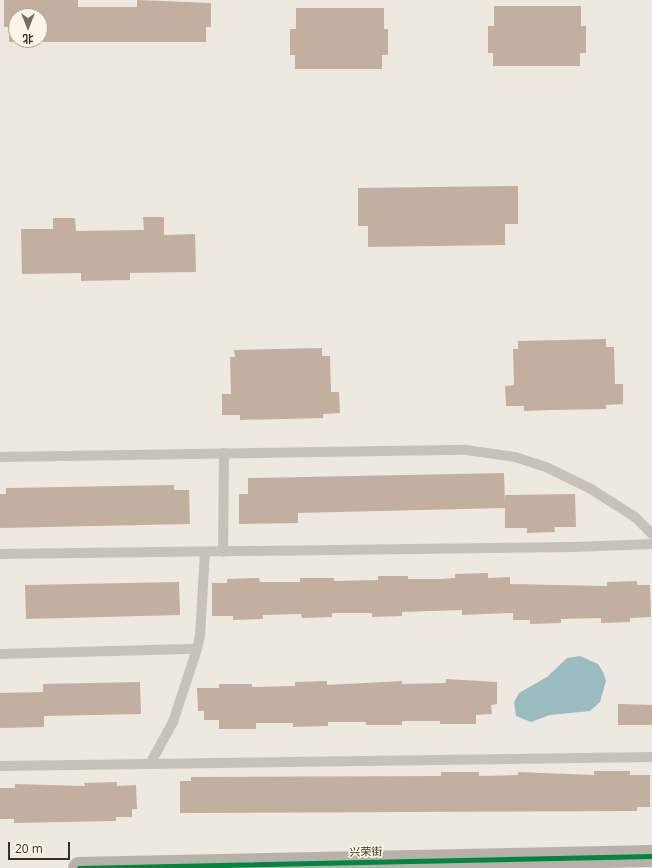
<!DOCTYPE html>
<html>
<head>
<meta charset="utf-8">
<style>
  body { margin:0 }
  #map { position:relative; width:652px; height:868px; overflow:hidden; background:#ede9e0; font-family:"Open Sans","Noto Sans SC",sans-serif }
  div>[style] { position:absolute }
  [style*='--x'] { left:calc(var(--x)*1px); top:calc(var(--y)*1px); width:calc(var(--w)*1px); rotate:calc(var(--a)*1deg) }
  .water>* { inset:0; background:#9abcc0 }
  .building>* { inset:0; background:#c2afa0 }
  .lane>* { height:10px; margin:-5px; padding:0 5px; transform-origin:5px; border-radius:5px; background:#c6c1b9 }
  .secondary>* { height:22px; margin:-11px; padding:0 11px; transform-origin:11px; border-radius:11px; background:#b7b1a9 }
  .cycleway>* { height:5px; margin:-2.5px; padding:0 2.5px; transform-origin:2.5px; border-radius:2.5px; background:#00873e }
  span { translate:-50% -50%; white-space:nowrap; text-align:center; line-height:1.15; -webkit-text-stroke:3px #fbf4e7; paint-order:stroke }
  .street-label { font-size:11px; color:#372e27 }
  .north { position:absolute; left:8px; top:8px; width:40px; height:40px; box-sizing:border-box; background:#fbf4e7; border:1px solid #ada59a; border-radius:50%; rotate:180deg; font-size:11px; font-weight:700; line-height:16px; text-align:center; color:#372e27 }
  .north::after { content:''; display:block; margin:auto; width:14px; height:18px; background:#776f68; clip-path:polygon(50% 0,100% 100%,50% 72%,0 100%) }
  .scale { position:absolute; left:8px; top:842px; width:62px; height:18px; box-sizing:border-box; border:2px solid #372e27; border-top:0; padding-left:5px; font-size:12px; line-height:14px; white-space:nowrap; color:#372e27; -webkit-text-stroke:3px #fbf4e7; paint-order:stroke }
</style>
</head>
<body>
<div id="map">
  <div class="water">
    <i style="clip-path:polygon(580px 656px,598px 664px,603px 672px,606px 681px,600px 702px,590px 711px,550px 715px,531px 722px,516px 716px,514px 702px,519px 693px,547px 677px,567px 658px)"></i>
  </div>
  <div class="building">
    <i style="clip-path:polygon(evenodd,4px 0,78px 0,78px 7px,137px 7px,137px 0,211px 3px,211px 27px,206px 27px,206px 42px,9px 42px,9px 27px,4px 27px,4px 0,16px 16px,40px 16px,40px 40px,16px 40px,16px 16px)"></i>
    <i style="clip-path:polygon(494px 6px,581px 6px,581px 26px,586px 26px,586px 53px,580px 53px,580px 66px,493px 66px,493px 53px,488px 53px,488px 26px,494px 26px)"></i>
    <i style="clip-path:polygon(296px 8px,384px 8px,384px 29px,388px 29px,388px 55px,382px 55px,382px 69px,295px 69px,295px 55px,290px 55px,290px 29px,296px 29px)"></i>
    <i style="clip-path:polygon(518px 186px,518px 224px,505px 224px,505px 245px,368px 247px,368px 226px,358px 226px,358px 188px)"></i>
    <i style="clip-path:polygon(143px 217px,164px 217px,164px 235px,195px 234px,196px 272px,130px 273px,130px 280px,81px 281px,81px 273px,22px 274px,21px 229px,53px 229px,53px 218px,75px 218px,76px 231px,144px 230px)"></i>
    <i style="clip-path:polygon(606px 339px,606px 347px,614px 347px,615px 384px,623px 384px,623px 404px,606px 405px,606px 409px,551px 410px,524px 411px,524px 406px,506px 406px,505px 386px,514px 385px,513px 349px,518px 349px,518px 341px)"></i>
    <i style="clip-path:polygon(322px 348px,322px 356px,330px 356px,331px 392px,339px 392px,340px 413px,323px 414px,323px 418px,240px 420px,240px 415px,222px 415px,222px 394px,231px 394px,230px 357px,235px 357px,234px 350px)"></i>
    <i style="clip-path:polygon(504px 473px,505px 504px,505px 495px,575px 494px,576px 527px,554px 527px,555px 532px,527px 533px,527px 528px,505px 528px,505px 508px,298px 513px,298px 523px,239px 524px,239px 494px,248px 494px,248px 478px)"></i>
    <i style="clip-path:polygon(174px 485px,174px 490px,189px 490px,190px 524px,0 528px,0 494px,6px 494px,6px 488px)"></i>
    <i style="clip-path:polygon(488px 573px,488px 578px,510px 577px,510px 584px,607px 586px,607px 582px,637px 581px,637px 585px,650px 585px,651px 617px,630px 618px,630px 622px,601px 623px,601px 618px,561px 619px,561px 623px,530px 624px,530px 620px,513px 620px,513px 613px,462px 615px,462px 610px,402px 612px,402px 616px,372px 617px,372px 613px,332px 613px,332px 617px,302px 618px,301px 614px,263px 615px,263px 619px,233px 620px,233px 616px,212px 616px,212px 583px,227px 583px,227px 579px,259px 578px,260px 582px,300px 582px,300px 578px,334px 578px,334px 581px,378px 580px,378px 576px,408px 576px,408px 579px,440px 579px,455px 578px,455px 574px)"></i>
    <i style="clip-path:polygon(179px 582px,180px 615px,26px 619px,25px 585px)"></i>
    <i style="clip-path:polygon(446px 679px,497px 682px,497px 704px,491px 705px,492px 714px,476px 715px,476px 724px,440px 724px,440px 721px,402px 721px,402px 725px,366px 725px,366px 722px,328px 722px,328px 726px,293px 727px,293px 723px,256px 723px,256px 729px,219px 729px,219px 720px,204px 720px,204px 711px,198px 711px,197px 688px,219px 688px,219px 684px,252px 684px,252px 687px,295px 686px,295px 682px,327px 681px,327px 685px,402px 681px,402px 684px,446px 683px)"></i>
    <i style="clip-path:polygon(140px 682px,141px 714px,44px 716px,44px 727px,0 728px,0 693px,43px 692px,43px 684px)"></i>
    <i style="clip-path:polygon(618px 704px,652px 705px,652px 725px,618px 725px)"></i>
    <i style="clip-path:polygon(594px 771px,630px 771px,630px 775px,650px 775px,650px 807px,637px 807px,637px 811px,180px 813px,180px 781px,191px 781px,191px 777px,441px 776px,441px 772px,479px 772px,479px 776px,518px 775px,518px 772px,594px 775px)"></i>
    <i style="clip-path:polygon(117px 782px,117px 786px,136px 785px,137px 809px,132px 809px,132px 817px,116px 817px,116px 821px,14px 823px,14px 819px,0 819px,0 788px,15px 788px,15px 784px,85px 786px,84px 783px)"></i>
  </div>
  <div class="lane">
    <i style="--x:0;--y:457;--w:466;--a:-0.9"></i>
    <i style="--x:466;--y:450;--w:49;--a:8.1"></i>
    <i style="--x:515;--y:457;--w:35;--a:18"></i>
    <i style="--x:548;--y:468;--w:48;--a:26"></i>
    <i style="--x:591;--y:489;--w:52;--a:32.5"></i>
    <i style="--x:635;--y:517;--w:24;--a:45"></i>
    <i style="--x:223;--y:552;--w:99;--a:-89.4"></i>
    <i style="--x:0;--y:554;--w:575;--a:-0.7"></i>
    <i style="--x:575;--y:547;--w:77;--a:-2.2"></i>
    <i style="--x:0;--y:654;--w:197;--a:-1.5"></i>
    <i style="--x:150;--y:764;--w:48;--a:-61.3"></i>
    <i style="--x:173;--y:722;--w:77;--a:-71.8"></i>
    <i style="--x:197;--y:649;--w:13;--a:-77"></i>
    <i style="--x:200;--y:636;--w:84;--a:-86.6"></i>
    <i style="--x:0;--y:766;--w:652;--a:-0.79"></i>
  </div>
  <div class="secondary">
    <i style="--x:79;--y:868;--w:573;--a:-1.2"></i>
  </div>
  <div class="cycleway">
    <i style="--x:79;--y:868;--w:573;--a:-1.2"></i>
  </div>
  <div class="street-label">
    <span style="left:366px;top:852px;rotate:-1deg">兴荣街</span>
  </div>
  <div class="north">北</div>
  <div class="scale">20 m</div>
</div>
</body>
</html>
